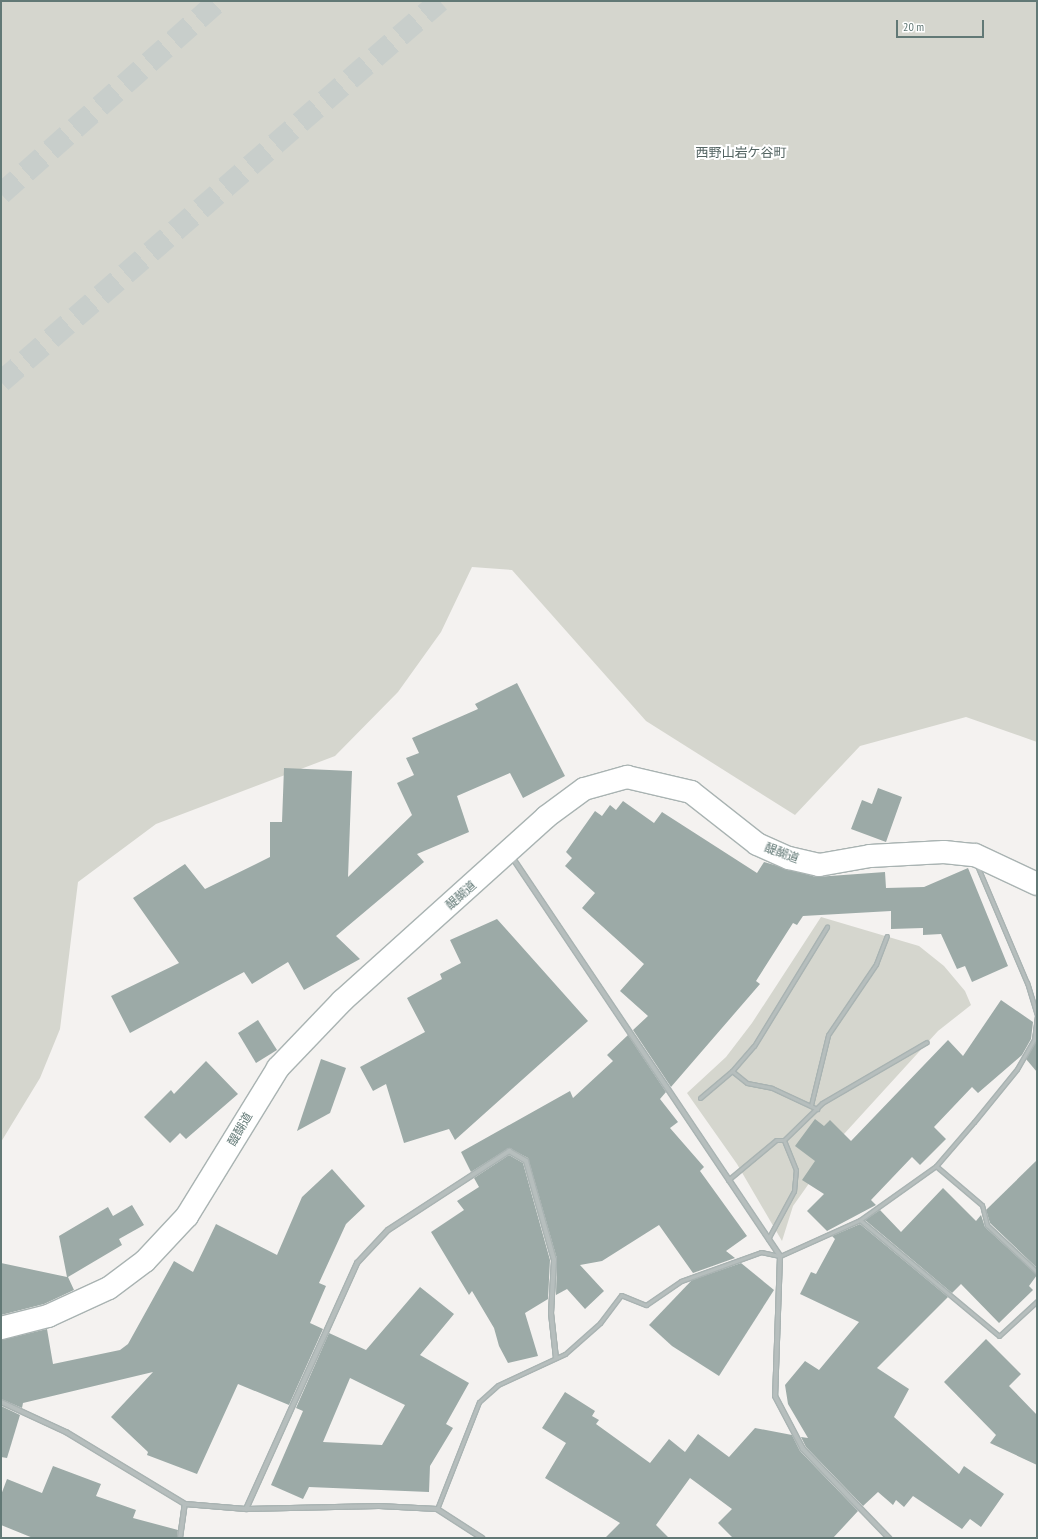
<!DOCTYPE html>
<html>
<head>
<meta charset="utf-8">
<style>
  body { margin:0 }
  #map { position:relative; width:1038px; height:1539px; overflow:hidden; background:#f4f2f0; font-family:"PT Sans Narrow","Noto Sans JP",sans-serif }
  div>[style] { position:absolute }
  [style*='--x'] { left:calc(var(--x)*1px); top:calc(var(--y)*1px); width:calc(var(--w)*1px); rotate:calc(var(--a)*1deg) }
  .green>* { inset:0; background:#d5d6ce }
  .building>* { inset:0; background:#9caaa7 }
  .motorway-tunnel>* { height:22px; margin-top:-11px; transform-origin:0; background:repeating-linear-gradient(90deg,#c8cecb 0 22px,transparent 0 33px) }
  .roads { filter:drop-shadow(1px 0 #a9b3b2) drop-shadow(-1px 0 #a9b3b2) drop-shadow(0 1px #a9b3b2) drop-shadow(0 -1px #a9b3b2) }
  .service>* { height:3px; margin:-1.5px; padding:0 1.5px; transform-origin:1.5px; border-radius:1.5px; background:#b6bebd }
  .minor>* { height:4px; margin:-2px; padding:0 2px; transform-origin:2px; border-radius:2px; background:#b6bebd }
  .secondary>* { height:22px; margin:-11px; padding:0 11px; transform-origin:11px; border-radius:11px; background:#fff }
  span { translate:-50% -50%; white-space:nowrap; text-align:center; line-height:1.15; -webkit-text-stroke:4px #fff; paint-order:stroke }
  .street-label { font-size:12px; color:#627976 }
  .neighbourhood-label { font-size:13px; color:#536462 }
  .frame { position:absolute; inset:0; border:2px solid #627976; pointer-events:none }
  .scale { position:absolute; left:896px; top:20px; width:88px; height:18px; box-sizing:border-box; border:2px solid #627976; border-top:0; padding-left:5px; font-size:12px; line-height:14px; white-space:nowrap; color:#627976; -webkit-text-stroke:3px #fff; paint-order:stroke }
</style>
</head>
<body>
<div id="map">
  <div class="green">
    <i style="clip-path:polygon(1px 1px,1037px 1px,1037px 742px,966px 717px,860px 746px,795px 815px,646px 721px,512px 570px,472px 567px,441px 632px,398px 692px,335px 756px,156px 824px,78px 882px,60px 1029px,40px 1078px,1px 1142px)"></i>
    <i style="clip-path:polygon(821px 917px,919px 946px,944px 966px,965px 991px,971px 1005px,938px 1031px,844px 1134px,793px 1206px,782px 1241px,737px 1164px,687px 1093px,726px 1057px,752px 1023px)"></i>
  </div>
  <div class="building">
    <i style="clip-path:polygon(517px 683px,565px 776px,523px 798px,510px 773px,457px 796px,469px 832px,417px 854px,424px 862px,336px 936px,360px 959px,304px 990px,288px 962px,252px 984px,244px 972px,130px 1033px,111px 996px,179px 963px,133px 898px,185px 864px,205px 889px,270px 857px,270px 822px,282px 822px,284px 768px,352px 771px,348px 877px,412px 815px,397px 783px,414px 775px,406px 758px,419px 753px,412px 738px,478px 709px,475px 704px)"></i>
    <i style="clip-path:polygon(878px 788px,902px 797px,886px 842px,851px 829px,862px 800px,872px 804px)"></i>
    <i style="clip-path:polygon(623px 801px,654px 823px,662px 812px,757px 873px,764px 862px,816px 877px,885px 872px,886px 888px,924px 887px,968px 868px,1008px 966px,972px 982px,965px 966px,957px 969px,941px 934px,923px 935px,923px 928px,891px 929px,891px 911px,803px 916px,797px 925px,793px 923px,756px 981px,760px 984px,671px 1087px,633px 1030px,648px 1016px,620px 991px,644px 964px,582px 908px,595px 893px,565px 866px,572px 858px,566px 852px,595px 811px,602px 816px,610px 805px,616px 810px)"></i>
    <i style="clip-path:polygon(497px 919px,588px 1021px,455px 1140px,449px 1129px,404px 1143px,386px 1084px,373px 1091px,360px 1067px,425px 1032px,407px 998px,442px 979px,440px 974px,461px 963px,450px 940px)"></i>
    <i style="clip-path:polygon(1001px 1000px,1033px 1022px,1031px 1039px,1022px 1055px,978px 1093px,972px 1087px,934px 1127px,946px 1139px,920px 1165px,912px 1157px,871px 1200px,876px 1205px,827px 1231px,807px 1211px,824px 1194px,802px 1180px,815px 1161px,795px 1146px,815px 1119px,824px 1126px,830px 1120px,851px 1141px,948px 1040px,963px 1056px)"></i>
    <i style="clip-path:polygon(258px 1020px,277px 1050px,256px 1063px,238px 1033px)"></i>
    <i style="clip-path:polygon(628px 1035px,666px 1092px,660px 1099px,678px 1122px,670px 1128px,704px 1167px,700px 1171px,747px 1236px,726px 1251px,735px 1258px,693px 1273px,659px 1225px,602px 1261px,580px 1265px,604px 1291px,585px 1309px,567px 1289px,556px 1295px,557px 1259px,528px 1158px,509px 1148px,471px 1172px,461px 1152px,570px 1091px,573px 1098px,613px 1061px,607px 1055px)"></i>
    <i style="clip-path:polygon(1037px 1040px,1037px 1072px,1026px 1059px)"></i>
    <i style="clip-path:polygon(321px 1059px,346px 1068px,330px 1113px,297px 1131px)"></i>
    <i style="clip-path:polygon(206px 1061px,238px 1094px,186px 1139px,180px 1133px,170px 1143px,144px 1117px,171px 1090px,174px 1094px)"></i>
    <i style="clip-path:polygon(509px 1155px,523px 1163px,550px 1260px,548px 1299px,525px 1313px,538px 1356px,508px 1363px,499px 1346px,494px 1328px,472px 1291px,469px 1295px,431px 1232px,464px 1210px,457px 1201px,479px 1187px,474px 1178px)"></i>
    <i style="clip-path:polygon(1037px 1160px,1037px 1268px,990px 1223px,986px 1210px)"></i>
    <i style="clip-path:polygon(332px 1169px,365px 1206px,346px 1224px,319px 1283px,326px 1286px,310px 1323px,323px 1329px,289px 1405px,238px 1384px,197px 1474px,147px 1455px,148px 1452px,111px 1417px,153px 1372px,23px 1403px,22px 1408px,1px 1399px,1px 1340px,47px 1329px,53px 1364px,120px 1350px,128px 1344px,174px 1261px,193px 1272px,216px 1224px,277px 1255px,302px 1197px)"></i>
    <i style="clip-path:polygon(943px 1188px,976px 1221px,981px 1215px,985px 1227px,1037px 1275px,1029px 1286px,1033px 1290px,999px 1323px,961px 1284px,952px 1293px,865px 1220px,880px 1210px,901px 1232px)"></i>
    <i style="clip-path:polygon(132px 1205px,144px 1225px,119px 1239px,122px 1245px,68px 1277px,74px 1290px,44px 1304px,1px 1315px,1px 1263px,67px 1277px,59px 1236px,108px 1207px,113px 1216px)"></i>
    <i style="clip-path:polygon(860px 1224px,948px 1297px,877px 1368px,909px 1389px,894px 1417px,959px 1474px,964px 1466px,1004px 1494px,981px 1527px,970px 1519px,962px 1529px,913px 1496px,904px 1507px,896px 1500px,893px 1505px,878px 1492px,863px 1506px,806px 1447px,801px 1437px,808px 1438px,788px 1404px,785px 1385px,805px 1361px,819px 1370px,859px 1322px,800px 1294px,811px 1272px,816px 1274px,835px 1239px,832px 1236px)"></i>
    <i style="clip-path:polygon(741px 1263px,774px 1290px,719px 1376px,672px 1346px,649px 1325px,692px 1280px)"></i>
    <i style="clip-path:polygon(evenodd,420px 1287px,454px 1314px,420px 1355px,469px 1383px,446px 1424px,453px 1428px,430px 1466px,429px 1492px,309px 1487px,303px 1499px,271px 1485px,303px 1411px,296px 1408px,329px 1333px,366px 1350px,420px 1287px,350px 1378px,405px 1405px,382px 1445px,323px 1442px,350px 1378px)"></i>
    <i style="clip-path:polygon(986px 1339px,1021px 1374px,1009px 1386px,1037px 1415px,1037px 1465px,990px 1443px,996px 1435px,944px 1382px)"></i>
    <i style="clip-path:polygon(565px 1392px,595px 1411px,592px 1416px,599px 1420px,596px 1424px,650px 1463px,669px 1439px,685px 1452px,698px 1434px,729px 1457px,755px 1428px,792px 1435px,800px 1451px,858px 1511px,833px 1538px,733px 1538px,718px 1523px,732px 1509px,690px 1478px,656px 1525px,669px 1538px,605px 1538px,620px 1523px,545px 1478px,566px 1443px,542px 1428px)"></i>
    <i style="clip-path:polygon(1px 1406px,20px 1415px,7px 1458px,1px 1457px)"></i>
    <i style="clip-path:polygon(53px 1466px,101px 1484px,96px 1496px,136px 1510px,133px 1518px,178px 1530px,177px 1538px,33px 1538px,1px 1525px,1px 1495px,7px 1479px,42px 1493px)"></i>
  </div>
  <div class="motorway-tunnel">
    <i style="--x:1;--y:194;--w:290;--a:-41.6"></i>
    <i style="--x:1;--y:382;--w:581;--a:-40.95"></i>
  </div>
  <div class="roads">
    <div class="service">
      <i style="--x:732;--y:1071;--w:19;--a:39"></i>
      <i style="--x:747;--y:1083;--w:25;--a:11"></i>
      <i style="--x:772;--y:1088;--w:50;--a:25"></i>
      <i style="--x:700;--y:1098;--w:42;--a:-40.2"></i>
      <i style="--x:732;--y:1071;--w:33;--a:-49"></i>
      <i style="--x:754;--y:1046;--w:140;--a:-58.5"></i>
      <i style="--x:811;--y:1105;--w:72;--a:-76.3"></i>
      <i style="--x:828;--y:1035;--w:86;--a:-55.9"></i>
      <i style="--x:876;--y:964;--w:30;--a:-69"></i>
      <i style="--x:936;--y:1166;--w:60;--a:40.3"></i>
      <i style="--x:982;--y:1205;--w:21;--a:76"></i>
      <i style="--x:987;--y:1225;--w:69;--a:43.2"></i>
      <i style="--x:728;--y:1180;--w:62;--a:-39.8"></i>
      <i style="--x:776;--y:1140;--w:8;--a:0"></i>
      <i style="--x:860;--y:1220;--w:181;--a:39.8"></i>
      <i style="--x:999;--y:1336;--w:52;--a:-42.6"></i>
      <i style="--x:768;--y:1239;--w:55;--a:-61.6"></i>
      <i style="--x:794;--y:1191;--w:21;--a:-85"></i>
      <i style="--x:796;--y:1170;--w:32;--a:-112"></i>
      <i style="--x:784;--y:1140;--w:53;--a:-44.2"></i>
      <i style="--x:822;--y:1103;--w:121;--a:-30.2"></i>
      <i style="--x:437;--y:1509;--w:115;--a:-68.6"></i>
      <i style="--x:479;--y:1402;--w:25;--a:-42"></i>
      <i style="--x:498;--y:1385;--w:74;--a:-24.8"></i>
      <i style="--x:565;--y:1354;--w:47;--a:-41.5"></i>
      <i style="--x:600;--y:1323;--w:35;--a:-53"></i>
      <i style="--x:621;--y:1295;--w:27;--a:22"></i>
      <i style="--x:646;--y:1305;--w:42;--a:-34.4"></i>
      <i style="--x:681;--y:1281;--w:85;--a:-19.9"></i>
      <i style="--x:761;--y:1252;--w:19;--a:12"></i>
      <i style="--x:780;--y:1256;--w:88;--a:-24.2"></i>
      <i style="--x:860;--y:1220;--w:93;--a:-35.4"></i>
      <i style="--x:936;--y:1166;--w:58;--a:-49.2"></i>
      <i style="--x:974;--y:1122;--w:68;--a:-50.9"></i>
      <i style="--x:1017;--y:1069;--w:34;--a:-60"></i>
      <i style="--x:1034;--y:1040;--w:25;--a:-83"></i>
      <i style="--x:1037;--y:1015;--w:34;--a:-107"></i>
      <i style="--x:1027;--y:983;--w:128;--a:-113"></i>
    </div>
    <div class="minor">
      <i style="--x:512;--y:857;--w:481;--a:56.1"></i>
      <i style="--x:780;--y:1256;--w:140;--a:92"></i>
      <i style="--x:775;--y:1396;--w:60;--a:62.2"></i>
      <i style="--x:803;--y:1449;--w:124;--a:46"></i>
      <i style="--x:1;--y:1402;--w:72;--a:24.8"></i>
      <i style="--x:66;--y:1432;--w:139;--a:31.2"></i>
      <i style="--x:185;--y:1504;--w:61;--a:4.7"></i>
      <i style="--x:246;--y:1509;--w:133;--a:-1.3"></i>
      <i style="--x:379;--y:1506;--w:58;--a:3"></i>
      <i style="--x:437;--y:1509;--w:54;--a:32.8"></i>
      <i style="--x:246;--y:1509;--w:270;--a:-65.7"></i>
      <i style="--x:357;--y:1263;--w:45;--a:-46.8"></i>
      <i style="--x:388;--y:1230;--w:145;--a:-33.1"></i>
      <i style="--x:509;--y:1151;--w:20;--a:30"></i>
      <i style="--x:526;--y:1161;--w:103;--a:74.2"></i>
      <i style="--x:554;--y:1260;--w:53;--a:93.2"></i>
      <i style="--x:551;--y:1313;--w:45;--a:83.7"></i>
      <i style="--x:180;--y:1538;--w:34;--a:-82"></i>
    </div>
    <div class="secondary">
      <i style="--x:1;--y:1328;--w:49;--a:-14.3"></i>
      <i style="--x:48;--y:1316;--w:67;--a:-24.7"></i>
      <i style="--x:109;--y:1288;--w:45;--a:-36.9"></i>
      <i style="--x:145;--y:1261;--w:62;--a:-47"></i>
      <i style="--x:187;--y:1216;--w:174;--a:-58.4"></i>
      <i style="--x:278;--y:1068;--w:93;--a:-46.3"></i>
      <i style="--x:342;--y:1001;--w:275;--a:-42"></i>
      <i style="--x:546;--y:817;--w:47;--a:-36.4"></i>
      <i style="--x:584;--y:789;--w:45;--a:-15.6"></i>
      <i style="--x:627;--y:777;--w:66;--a:13.2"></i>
      <i style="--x:691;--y:792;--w:84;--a:38.2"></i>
      <i style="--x:757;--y:844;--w:35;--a:24"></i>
      <i style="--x:789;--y:858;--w:31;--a:13"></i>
      <i style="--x:819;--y:865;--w:52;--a:-10"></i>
      <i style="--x:870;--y:856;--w:74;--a:-3.1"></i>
      <i style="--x:944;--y:852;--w:31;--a:6"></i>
      <i style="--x:975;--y:855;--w:68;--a:25.1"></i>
    </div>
  </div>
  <div class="street-label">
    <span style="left:782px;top:853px;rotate:20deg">醍醐道</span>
    <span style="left:461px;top:895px;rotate:-42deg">醍醐道</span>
    <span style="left:240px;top:1129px;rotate:-60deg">醍醐道</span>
  </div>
  <div class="neighbourhood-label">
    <span style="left:741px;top:153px">西野山岩ケ谷町</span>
  </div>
  <div class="frame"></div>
  <div class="scale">20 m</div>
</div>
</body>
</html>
